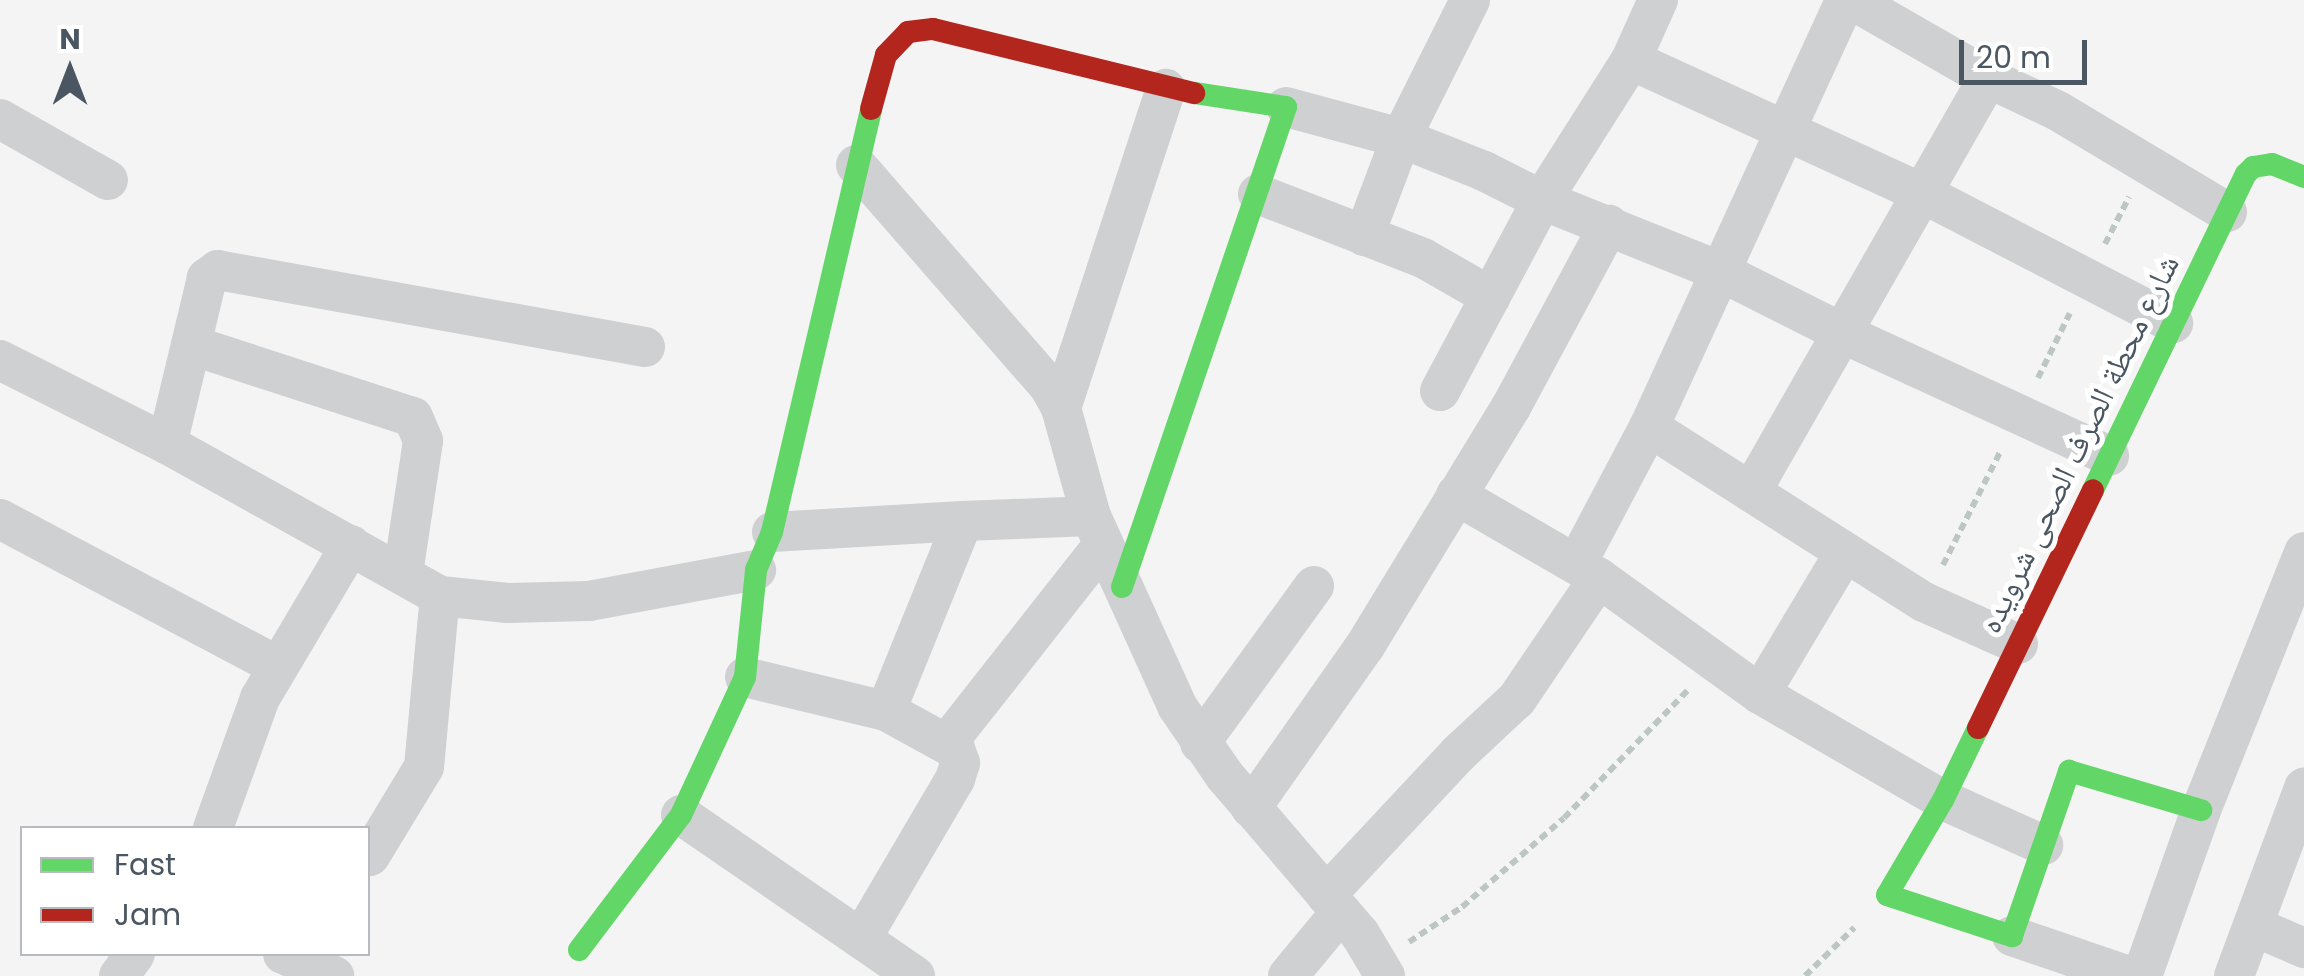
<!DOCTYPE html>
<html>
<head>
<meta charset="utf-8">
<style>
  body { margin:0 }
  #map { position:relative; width:2304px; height:976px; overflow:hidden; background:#f4f4f4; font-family:Poppins,"Noto Naskh Arabic",sans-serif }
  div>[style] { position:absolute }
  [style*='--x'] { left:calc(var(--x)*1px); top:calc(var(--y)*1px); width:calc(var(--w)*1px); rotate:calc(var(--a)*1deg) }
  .path>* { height:6px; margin-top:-3px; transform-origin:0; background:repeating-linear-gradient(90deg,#bcc7c4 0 8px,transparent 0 13px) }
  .street>* { height:40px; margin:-20px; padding:0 20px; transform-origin:20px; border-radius:20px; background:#ced0d2 }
  .fast>* { height:22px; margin:-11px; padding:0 11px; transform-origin:11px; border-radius:11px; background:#63d668 }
  .jam>* { height:22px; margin:-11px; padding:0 11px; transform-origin:11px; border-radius:11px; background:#b3261e }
  span { translate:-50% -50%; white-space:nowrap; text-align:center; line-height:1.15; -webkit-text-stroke:10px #fff; paint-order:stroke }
  .street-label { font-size:32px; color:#4a5661 }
  .legend { position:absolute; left:20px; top:826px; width:350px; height:130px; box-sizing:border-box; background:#fff; border:2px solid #b7bbc0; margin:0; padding:12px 18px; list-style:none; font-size:30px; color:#4a5661 }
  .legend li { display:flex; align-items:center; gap:20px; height:50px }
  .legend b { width:50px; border:2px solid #b7bbc0 }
  .north { position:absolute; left:20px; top:20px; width:100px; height:100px; -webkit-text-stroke:8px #fff; paint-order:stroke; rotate:0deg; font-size:28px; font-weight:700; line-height:40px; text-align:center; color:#4a5661 }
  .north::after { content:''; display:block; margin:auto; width:35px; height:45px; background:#4a5661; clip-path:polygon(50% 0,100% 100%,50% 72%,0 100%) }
  .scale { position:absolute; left:1959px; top:40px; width:128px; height:45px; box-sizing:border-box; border:5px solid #4a5661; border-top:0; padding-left:12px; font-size:30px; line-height:35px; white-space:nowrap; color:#4a5661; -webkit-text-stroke:8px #fff; paint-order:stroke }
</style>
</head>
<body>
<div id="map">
  <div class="path">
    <i style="--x:2105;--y:244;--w:53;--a:-62.9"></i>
    <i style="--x:2038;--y:378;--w:72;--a:-63.8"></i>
    <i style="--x:1943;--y:565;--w:127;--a:-63.2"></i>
    <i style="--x:1409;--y:942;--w:64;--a:-33.4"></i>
    <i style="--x:1462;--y:907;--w:135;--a:-41.1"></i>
    <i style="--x:1564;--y:818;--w:178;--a:-45.9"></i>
    <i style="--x:1805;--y:976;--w:69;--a:-44.4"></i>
  </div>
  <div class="street">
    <i style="--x:1852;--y:0;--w:157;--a:29.8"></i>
    <i style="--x:1631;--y:60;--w:320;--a:24.6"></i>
    <i style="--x:1922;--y:193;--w:283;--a:27.4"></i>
    <i style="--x:1286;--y:107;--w:119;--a:15.1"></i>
    <i style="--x:1401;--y:138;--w:89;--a:21.7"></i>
    <i style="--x:1484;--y:171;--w:65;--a:26.6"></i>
    <i style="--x:1542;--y:200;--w:166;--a:-57.6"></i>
    <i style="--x:1631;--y:60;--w:66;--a:-65.8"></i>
    <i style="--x:0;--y:119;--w:124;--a:29.5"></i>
    <i style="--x:856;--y:165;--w:293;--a:48.9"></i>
    <i style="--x:1049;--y:386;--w:25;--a:61"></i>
    <i style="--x:1061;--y:408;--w:112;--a:74.5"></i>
    <i style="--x:1091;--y:516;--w:209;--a:65.6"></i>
    <i style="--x:1177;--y:706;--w:85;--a:55.6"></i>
    <i style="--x:1225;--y:776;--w:208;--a:49.5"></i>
    <i style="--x:1360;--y:934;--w:49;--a:59.2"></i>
    <i style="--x:1258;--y:194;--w:177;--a:21.2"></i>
    <i style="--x:1423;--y:258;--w:78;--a:29.8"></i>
    <i style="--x:1364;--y:236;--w:105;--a:-69.3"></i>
    <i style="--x:1401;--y:138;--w:154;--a:-63.4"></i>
    <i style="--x:191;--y:345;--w:233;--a:18"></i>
    <i style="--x:413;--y:417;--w:26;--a:67"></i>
    <i style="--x:423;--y:441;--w:134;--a:98.6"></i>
    <i style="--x:645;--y:347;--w:434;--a:-169.8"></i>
    <i style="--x:218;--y:270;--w:14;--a:144"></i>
    <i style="--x:207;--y:278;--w:171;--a:103.5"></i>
    <i style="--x:167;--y:444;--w:312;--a:29.1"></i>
    <i style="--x:440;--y:596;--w:68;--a:5.9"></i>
    <i style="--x:508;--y:603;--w:81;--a:-1.4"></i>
    <i style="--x:589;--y:601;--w:170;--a:-10.5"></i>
    <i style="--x:0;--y:360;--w:187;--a:26.7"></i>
    <i style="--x:1440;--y:391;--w:217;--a:-61.9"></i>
    <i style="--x:1542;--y:200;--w:188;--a:21.8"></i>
    <i style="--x:1717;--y:270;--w:140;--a:26.7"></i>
    <i style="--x:1842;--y:333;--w:294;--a:24.7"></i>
    <i style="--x:1061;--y:408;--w:336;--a:-71.8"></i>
    <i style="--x:1649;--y:427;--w:326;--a:32.5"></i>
    <i style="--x:1924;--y:602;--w:103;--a:24.1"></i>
    <i style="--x:1751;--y:492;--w:477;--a:-60.2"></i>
    <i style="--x:1988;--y:78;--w:77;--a:25.2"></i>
    <i style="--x:2058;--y:111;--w:197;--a:30.9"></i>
    <i style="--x:1456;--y:495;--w:165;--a:30.1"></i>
    <i style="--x:1599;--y:578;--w:198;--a:35.8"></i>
    <i style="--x:1760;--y:694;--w:211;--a:30.1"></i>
    <i style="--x:1943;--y:800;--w:110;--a:24.2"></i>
    <i style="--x:0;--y:519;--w:314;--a:27.9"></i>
    <i style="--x:963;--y:521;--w:128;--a:-2.2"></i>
    <i style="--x:772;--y:532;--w:191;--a:-3.3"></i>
    <i style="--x:963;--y:521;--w:205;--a:112.1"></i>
    <i style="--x:1577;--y:563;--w:154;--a:-62.1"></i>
    <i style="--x:1649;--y:427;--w:470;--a:-65.3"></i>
    <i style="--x:745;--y:677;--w:145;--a:13.6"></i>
    <i style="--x:886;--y:711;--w:79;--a:28.8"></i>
    <i style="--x:955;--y:749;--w:15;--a:70"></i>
    <i style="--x:960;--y:763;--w:17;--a:107"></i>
    <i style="--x:955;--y:779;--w:182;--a:120.4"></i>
    <i style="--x:1760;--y:694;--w:165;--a:-59.1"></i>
    <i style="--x:948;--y:742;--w:251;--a:-51.8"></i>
    <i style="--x:1200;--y:743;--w:194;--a:-54"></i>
    <i style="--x:1251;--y:808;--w:198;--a:-54.9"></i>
    <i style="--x:1365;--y:646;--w:280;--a:-58.6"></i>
    <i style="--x:1511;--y:407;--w:207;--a:-61.7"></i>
    <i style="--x:681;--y:815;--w:284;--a:34.5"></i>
    <i style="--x:213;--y:828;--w:138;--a:-70.1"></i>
    <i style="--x:260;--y:698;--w:178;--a:-59.3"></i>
    <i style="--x:370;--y:856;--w:104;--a:-58.8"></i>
    <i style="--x:424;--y:767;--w:172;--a:-84.7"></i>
    <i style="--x:1326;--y:895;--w:195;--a:-46.9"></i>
    <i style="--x:1459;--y:753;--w:79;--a:-43"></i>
    <i style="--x:1517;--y:699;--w:146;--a:-55.9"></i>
    <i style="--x:2253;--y:926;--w:56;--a:23.3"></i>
    <i style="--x:2012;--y:936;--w:124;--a:18.9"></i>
    <i style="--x:283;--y:954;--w:56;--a:23.3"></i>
    <i style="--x:119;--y:976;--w:27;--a:-54"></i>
    <i style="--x:1288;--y:976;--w:83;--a:-50.4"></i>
    <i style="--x:2142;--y:976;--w:176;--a:-70.4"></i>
    <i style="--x:2201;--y:810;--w:278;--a:-68.2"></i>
    <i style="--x:2234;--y:976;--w:201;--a:-69.6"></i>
  </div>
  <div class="fast">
    <i style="--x:2093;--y:490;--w:351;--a:-64.2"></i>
    <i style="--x:2246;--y:174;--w:10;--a:-45"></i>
    <i style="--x:2253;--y:167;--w:19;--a:-9"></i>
    <i style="--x:2272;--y:164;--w:35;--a:22"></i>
    <i style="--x:1122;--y:587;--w:507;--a:-71.14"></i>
    <i style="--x:1286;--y:107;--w:93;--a:-171.3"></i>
    <i style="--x:1978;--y:728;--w:80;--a:115.9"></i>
    <i style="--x:1943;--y:800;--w:110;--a:120.5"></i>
    <i style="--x:1887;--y:895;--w:132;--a:18.2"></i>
    <i style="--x:2012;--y:936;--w:175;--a:-70.9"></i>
    <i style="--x:2069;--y:771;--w:138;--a:16.5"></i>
    <i style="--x:579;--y:950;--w:169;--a:-52.9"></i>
    <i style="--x:681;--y:815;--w:152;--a:-65.1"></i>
    <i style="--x:745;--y:677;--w:108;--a:-84.1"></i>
    <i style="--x:756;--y:570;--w:41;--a:-67.2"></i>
    <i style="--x:772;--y:532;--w:434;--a:-76.8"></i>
  </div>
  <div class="jam">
    <i style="--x:871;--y:109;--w:56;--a:-74.5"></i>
    <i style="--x:886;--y:55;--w:32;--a:-46"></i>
    <i style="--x:908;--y:32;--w:25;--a:-7"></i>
    <i style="--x:933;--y:29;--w:269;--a:13.8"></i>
    <i style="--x:1978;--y:728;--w:264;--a:-64.2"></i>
  </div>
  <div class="street-label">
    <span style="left:2079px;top:444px;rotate:-64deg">شارع محطة الصرف الصحى شرويده</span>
  </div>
  <ul class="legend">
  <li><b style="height:12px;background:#63d668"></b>Fast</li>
  <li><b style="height:12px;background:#b3261e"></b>Jam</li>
  </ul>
  <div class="north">N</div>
  <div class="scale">20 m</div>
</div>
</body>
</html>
